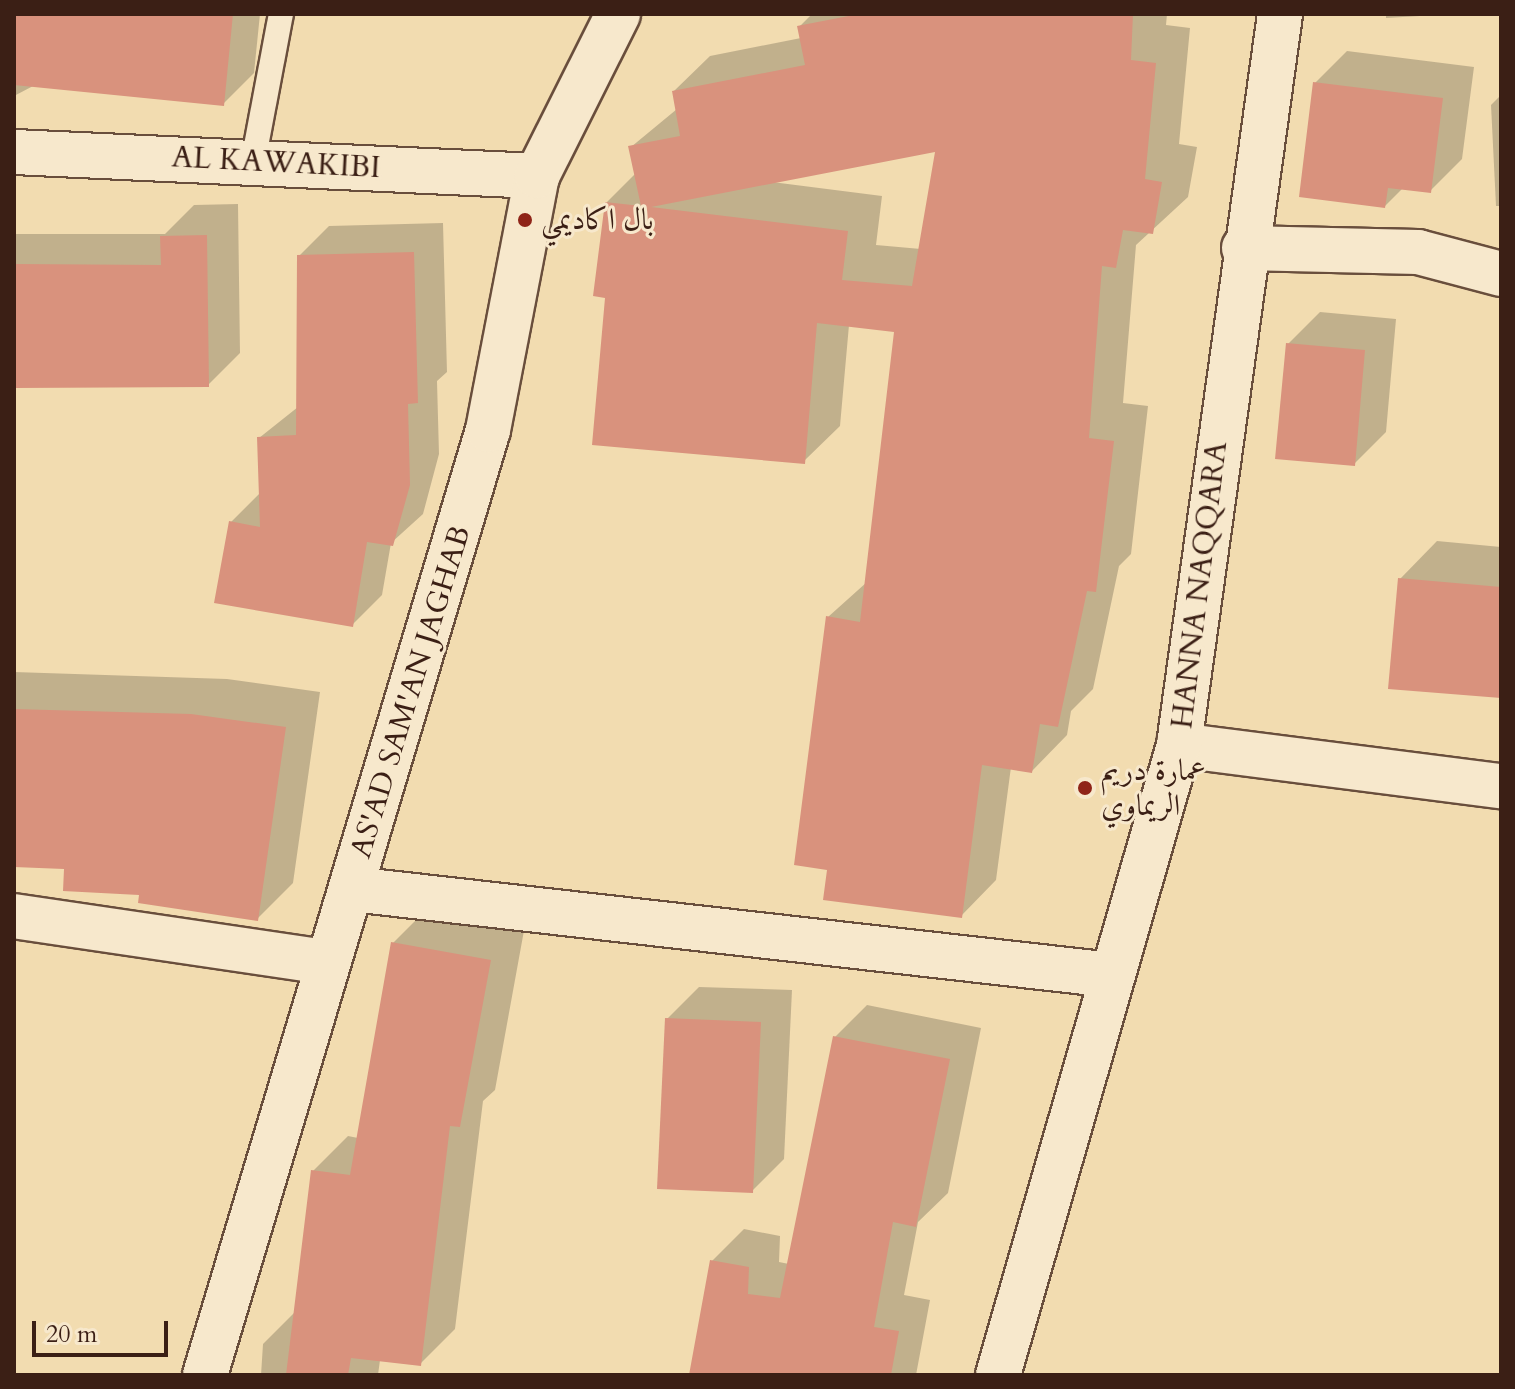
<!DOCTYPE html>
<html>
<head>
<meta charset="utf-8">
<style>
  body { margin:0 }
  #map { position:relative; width:1515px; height:1389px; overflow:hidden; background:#f2dcb0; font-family:Cardo,Amiri,serif }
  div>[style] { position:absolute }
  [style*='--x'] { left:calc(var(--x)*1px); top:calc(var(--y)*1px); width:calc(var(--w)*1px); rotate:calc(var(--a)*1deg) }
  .shadow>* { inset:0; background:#0003 }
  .building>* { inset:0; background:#d9927d }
  .roads { filter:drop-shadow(2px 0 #694e3c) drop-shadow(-2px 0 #694e3c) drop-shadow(0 2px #694e3c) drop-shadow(0 -2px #694e3c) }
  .lane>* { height:24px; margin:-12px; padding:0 12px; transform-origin:12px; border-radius:12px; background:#f7e8cc }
  .street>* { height:44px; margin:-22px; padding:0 22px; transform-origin:22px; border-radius:22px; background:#f7e8cc }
  .dots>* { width:22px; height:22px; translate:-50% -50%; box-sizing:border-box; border:4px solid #f7e8cc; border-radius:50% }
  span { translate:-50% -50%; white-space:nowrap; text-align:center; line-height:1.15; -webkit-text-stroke:6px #f7e8cc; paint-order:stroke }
  .street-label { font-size:30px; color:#3b1f15 }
  .poi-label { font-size:30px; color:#3b1f15 }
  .left { translate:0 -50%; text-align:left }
  .frame { position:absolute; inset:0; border:16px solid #3b1f15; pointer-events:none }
  .scale { position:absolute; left:32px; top:1321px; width:136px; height:36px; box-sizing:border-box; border:4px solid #3b1f15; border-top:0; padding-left:10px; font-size:24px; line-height:28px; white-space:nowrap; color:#3b1f15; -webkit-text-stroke:6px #f7e8cc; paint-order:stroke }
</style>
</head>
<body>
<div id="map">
  <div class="shadow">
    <i style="clip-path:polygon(14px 14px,260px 14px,254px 73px,223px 104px,35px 85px,14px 96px)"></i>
    <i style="clip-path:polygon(evenodd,812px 14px,1167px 14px,1166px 25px,1190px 28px,1179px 144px,1197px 147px,1188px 197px,1136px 245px,1123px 403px,1148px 406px,1131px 554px,1119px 566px,1093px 689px,1071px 711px,1067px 735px,1032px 771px,1011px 767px,996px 880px,961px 916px,829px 868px,828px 617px,867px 582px,896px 331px,849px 325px,840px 426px,804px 461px,607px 296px,607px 202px,636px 173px,631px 147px,677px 109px,674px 91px,710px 56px,801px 38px,799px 27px,812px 14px,938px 149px,921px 249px,876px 245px,882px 196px,772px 182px,938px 149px)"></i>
    <i style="clip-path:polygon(1386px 14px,1454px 14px,1386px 18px)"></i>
    <i style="clip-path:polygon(1347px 51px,1474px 67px,1462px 159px,1430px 191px,1403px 188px,1385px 206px,1315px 83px)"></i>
    <i style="clip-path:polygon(1501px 95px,1501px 206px,1496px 206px,1491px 105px)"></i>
    <i style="clip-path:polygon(238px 204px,240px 353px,208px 385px,14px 386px,14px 234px,165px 234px,194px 205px)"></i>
    <i style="clip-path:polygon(443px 223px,447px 372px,437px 381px,439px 454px,423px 514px,391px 543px,382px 595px,352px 625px,231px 522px,261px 492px,259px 438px,298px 407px,299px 256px,329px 226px)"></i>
    <i style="clip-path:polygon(1320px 312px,1396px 319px,1386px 432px,1354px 464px,1288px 344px)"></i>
    <i style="clip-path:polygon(1437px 541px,1501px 547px,1501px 696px,1400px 579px)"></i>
    <i style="clip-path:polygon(14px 672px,227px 679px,320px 692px,293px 883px,257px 919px,142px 893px,66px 867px,14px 865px)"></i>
    <i style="clip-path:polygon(428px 908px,525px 925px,495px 1090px,483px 1101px,455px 1329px,420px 1364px,380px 1360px,378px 1375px,261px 1375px,263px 1344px,296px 1311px,313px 1171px,348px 1136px,358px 1138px,393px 943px)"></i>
    <i style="clip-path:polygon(699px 987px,792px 990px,784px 1159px,752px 1191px,667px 1019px)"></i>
    <i style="clip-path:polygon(867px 1005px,981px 1028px,948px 1193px,918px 1222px,904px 1295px,930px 1300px,916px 1375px,698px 1375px,712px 1261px,744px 1229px,780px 1236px,779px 1262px,789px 1264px,835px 1037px)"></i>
  </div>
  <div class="building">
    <i style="clip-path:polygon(14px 14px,233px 14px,224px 106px,14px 85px)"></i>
    <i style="clip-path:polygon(evenodd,859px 14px,1133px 14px,1131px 60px,1156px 63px,1145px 179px,1162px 182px,1153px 234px,1123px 230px,1116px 268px,1102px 266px,1089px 438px,1114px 441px,1096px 592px,1087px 591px,1058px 727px,1040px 724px,1032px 773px,982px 765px,962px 918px,823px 900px,827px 870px,794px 865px,826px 616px,860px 622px,894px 332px,817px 323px,805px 464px,592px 445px,605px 298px,593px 296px,605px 202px,641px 206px,628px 146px,680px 136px,672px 91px,805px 65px,797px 26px,859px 14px,935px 152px,912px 286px,842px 280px,848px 231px,651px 207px,935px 152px)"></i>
    <i style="clip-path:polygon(1313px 82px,1443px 98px,1431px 193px,1388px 188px,1385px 208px,1299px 197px)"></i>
    <i style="clip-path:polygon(207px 235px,209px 387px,14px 388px,14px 264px,161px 265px,160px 236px)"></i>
    <i style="clip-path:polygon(414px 252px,418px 403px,408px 404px,410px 485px,393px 546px,367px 542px,353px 627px,214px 603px,229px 521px,260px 527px,257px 437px,296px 435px,297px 255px)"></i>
    <i style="clip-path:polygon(1286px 343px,1365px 350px,1355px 466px,1275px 459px)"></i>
    <i style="clip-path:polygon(1398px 578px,1501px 587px,1501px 698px,1388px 689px)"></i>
    <i style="clip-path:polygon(14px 709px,191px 714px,286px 727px,258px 921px,138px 903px,139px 895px,63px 891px,64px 869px,14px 867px)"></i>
    <i style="clip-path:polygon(391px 942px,491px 960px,460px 1127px,450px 1126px,421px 1366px,351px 1358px,348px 1375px,286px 1375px,311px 1170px,350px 1175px)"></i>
    <i style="clip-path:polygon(665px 1018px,761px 1022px,753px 1193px,657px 1189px)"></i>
    <i style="clip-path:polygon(833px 1036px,950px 1059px,916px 1227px,893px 1222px,874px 1327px,899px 1331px,891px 1375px,689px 1375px,710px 1260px,749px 1267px,748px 1294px,780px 1298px)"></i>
  </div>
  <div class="roads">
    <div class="lane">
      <i style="--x:253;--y:162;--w:151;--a:-79.3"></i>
    </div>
    <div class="street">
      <i style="--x:14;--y:152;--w:524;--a:2.63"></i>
      <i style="--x:1244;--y:248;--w:174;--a:1.3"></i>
      <i style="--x:1418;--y:252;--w:86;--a:14.8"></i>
      <i style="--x:1179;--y:745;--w:325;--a:7.3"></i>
      <i style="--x:352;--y:889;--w:765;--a:6.46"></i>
      <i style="--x:14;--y:916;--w:315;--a:8.4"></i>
      <i style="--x:205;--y:1375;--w:986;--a:-73.33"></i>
      <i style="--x:488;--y:430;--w:259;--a:-79.1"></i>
      <i style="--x:537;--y:176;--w:181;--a:-63.4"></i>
      <i style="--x:998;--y:1375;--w:655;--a:-73.97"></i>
      <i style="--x:1179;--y:745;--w:738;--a:-82.13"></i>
    </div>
  </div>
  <div class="dots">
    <i style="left:525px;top:220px;background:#8f2418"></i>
    <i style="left:1085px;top:788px;background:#8f2418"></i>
  </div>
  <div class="street-label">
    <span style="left:276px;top:163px;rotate:3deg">AL KAWAKIBI</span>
    <span style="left:1200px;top:585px;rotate:-83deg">HANNA NAQQARA</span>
    <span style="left:411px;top:692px;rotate:-73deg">AS'AD SAM'AN JAGHAB</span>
  </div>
  <div class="poi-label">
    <span class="left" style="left:541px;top:220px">بال اكاديمي</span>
    <span class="left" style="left:1101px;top:788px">عمارة دريم<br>الريماوي</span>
  </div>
  <div class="frame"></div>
  <div class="scale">20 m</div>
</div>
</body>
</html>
